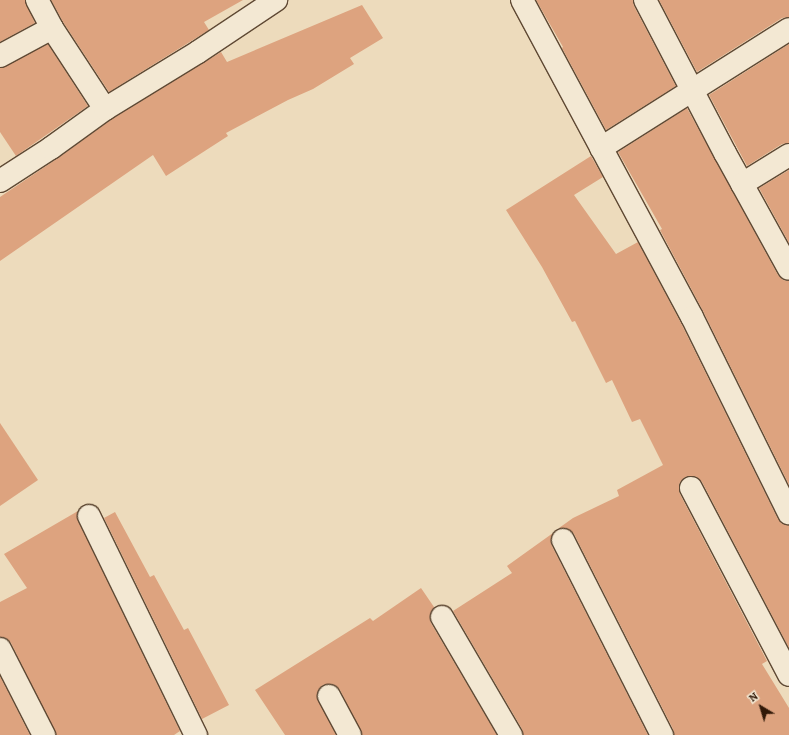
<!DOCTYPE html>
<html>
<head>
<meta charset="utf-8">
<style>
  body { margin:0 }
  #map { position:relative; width:789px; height:735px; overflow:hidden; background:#eddbbc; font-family:Alegreya,serif }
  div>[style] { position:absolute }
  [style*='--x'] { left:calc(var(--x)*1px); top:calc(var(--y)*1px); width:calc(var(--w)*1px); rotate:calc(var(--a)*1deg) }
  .building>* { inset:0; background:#dda37f }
  .roads { filter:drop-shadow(1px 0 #5f4934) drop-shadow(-1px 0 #5f4934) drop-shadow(0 1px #5f4934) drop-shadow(0 -1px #5f4934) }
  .minor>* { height:22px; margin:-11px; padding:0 11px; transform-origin:11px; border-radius:11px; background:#f3e8d3 }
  span { translate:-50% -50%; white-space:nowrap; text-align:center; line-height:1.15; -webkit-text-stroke:4px #f3e8d3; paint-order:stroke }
  .north { position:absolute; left:741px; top:687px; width:40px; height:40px; -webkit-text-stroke:3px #f3e8d3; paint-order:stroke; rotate:322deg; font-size:11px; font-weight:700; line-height:16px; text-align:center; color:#301807 }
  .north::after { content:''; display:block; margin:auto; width:14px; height:18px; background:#301807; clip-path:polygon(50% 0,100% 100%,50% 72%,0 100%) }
</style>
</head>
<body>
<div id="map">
  <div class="building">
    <i style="clip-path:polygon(0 0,25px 0,35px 23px,0 42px)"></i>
    <i style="clip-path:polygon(51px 0,243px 0,204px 22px,209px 30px,109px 92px,63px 22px)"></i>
    <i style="clip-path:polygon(536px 0,633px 0,634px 6px,676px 86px,606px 130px,562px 48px,563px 47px)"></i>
    <i style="clip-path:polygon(659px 0,789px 0,789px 17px,782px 18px,697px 72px)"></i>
    <i style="clip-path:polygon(362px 5px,383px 38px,350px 58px,354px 64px,313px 89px,288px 100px,226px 133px,228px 136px,166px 176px,153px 155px,0 261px,0 197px,58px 158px,112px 119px,221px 52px,227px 62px)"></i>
    <i style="clip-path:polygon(48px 44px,88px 106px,16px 156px,0 132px,0 68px)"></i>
    <i style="clip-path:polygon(789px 44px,789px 143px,782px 144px,747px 166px,709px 95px)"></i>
    <i style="clip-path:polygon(687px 108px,778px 275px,783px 280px,789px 281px,789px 485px,703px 311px,660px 230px,662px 229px,618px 152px)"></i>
    <i style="clip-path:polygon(591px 156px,603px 177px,574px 195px,616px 254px,638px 242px,681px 323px,778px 519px,782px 524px,789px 525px,789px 648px,702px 482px,697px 477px,691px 476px,685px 477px,680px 482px,679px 488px,680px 494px,767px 661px,762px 664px,789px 708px,789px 735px,674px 735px,673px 729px,574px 534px,569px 529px,559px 528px,573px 518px,619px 496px,617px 490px,663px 465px,640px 419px,632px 422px,612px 380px,606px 383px,575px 321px,572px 322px,542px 267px,506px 210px)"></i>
    <i style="clip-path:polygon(789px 170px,789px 243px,759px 188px)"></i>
    <i style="clip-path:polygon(0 423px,38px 480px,0 506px)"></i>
    <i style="clip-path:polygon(78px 511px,78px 521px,180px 731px,174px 735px,56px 735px,11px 643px,6px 638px,0 637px,0 602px,27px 588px,4px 554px)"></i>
    <i style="clip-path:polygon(115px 512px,150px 577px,154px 575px,184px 630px,188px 628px,229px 705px,202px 719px,104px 518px)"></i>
    <i style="clip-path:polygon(553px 533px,551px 539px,552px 546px,648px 735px,523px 735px,522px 729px,453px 611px,512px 573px,507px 566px)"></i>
    <i style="clip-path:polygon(421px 588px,434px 607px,430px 617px,431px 623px,497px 735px,362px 735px,340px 690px,335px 685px,329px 684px,323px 685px,319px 689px,317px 696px,336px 735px,285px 735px,255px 690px,370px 618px,373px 621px)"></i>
    <i style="clip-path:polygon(0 676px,30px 735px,0 735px)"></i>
  </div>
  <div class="roads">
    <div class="minor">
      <i style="--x:522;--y:0;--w:360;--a:61.8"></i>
      <i style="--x:692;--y:317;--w:219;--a:63.7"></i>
      <i style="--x:645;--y:0;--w:173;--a:62.4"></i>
      <i style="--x:725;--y:153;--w:132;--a:61.1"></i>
      <i style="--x:52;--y:28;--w:97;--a:56.8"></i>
      <i style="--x:0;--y:56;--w:59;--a:-28.3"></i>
      <i style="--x:52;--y:28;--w:32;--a:-118"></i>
      <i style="--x:601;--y:148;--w:222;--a:-32.3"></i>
      <i style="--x:0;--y:181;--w:61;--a:-32.9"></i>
      <i style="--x:51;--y:148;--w:67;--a:-35.8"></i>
      <i style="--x:105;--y:109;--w:109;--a:-31.5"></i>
      <i style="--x:198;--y:52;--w:94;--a:-33.7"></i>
      <i style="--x:742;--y:184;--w:55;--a:-31.7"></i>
      <i style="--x:691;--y:488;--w:211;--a:62.3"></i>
      <i style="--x:89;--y:516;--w:244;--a:64"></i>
      <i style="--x:563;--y:540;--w:219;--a:63.1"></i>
      <i style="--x:442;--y:617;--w:137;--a:59.7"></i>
      <i style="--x:0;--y:649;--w:97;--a:62.9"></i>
      <i style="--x:329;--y:696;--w:44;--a:61.7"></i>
    </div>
  </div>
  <div class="north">N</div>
</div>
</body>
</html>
